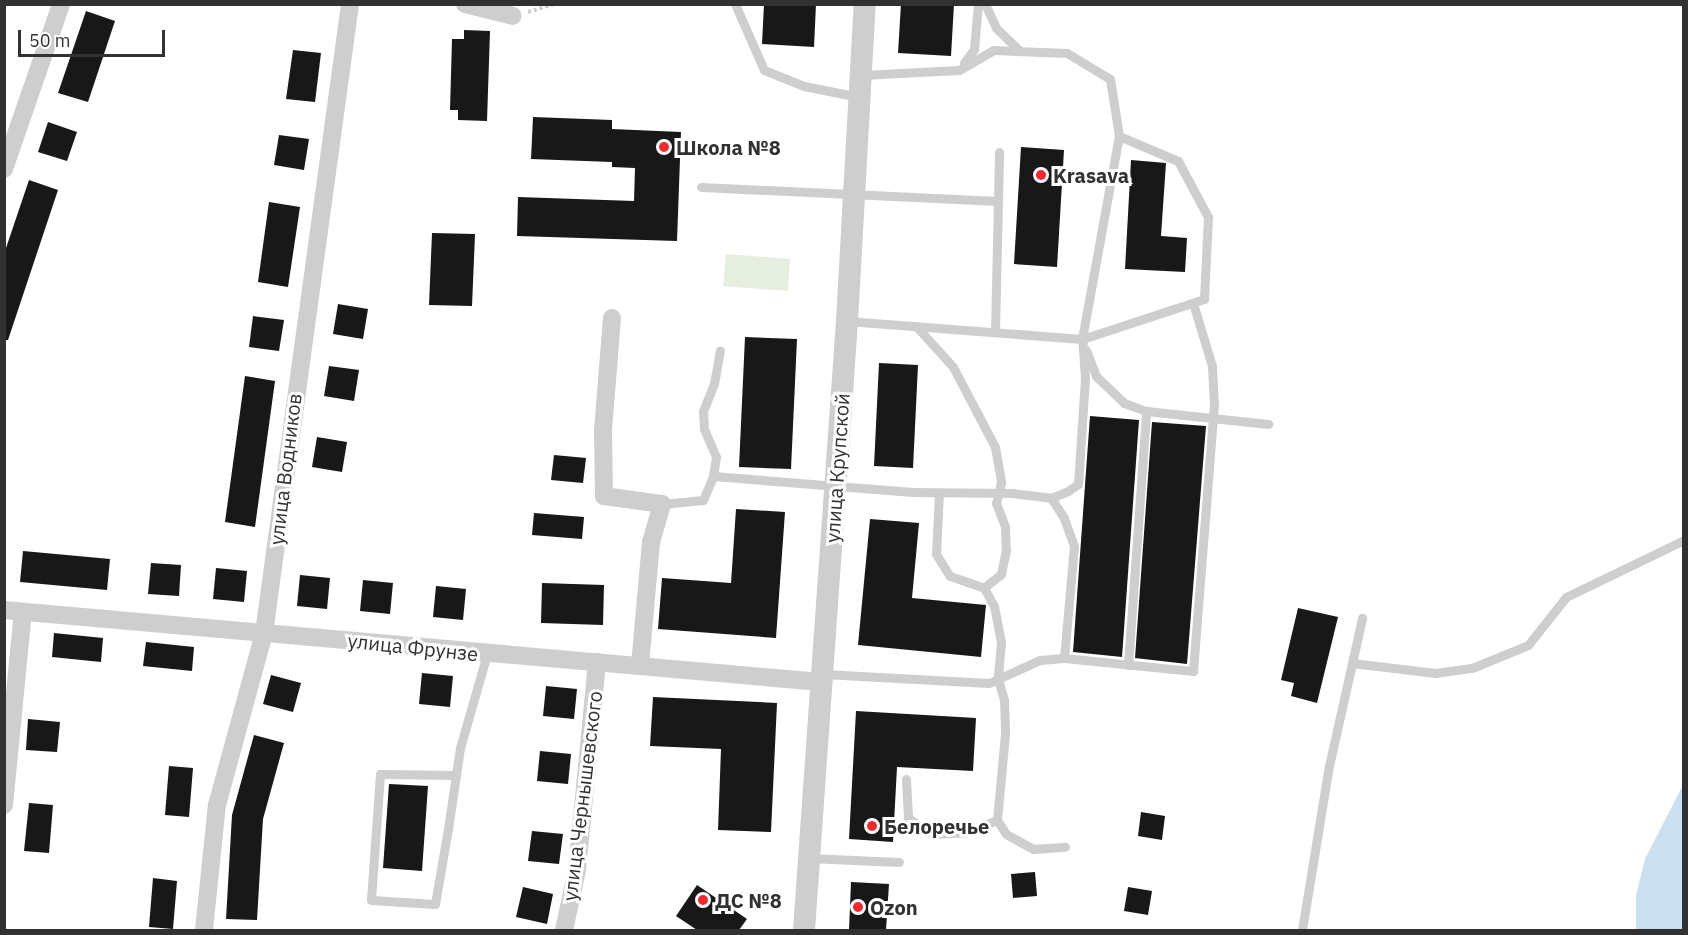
<!DOCTYPE html>
<html>
<head>
<meta charset="utf-8">
<style>
  body { margin:0 }
  #map { position:relative; width:1688px; height:935px; overflow:hidden; background:#fff; font-family:"IBM Plex Sans",sans-serif }
  div>[style] { position:absolute }
  [style*='--x'] { left:calc(var(--x)*1px); top:calc(var(--y)*1px); width:calc(var(--w)*1px); rotate:calc(var(--a)*1deg) }
  .green>* { inset:0; background:#e6eedf }
  .water>* { inset:0; background:#cadfef }
  .building>* { inset:0; background:#181818 }
  .path>* { height:4px; margin-top:-2px; transform-origin:0; background:repeating-linear-gradient(90deg,#cecece 0 3px,transparent 0 6px) }
  .service>* { height:9px; margin:-4.5px; padding:0 4.5px; transform-origin:4.5px; border-radius:4.5px; background:#cecece }
  .minor>* { height:18px; margin:-9px; padding:0 9px; transform-origin:9px; border-radius:9px; background:#cecece }
  .tertiary>* { height:22px; margin:-11px; padding:0 11px; transform-origin:11px; border-radius:11px; background:#cecece }
  .dots>* { width:16px; height:16px; translate:-50% -50%; box-sizing:border-box; border:3px solid #fff; border-radius:50% }
  span { translate:-50% -50%; white-space:nowrap; text-align:center; line-height:1.15; -webkit-text-stroke:6px #fff; paint-order:stroke }
  .poi-label { font-size:20px; color:#313131; font-weight:700 }
  .left { translate:0 -50%; text-align:left }
  .street-label { font-size:20px; color:#313131 }
  .frame { position:absolute; inset:0; border:6px solid #313131; pointer-events:none }
  .scale { position:absolute; left:18px; top:30px; width:147px; height:27px; box-sizing:border-box; border:3px solid #313131; border-top:0; padding-left:8px; font-size:18px; line-height:21px; white-space:nowrap; color:#313131; -webkit-text-stroke:4px #fff; paint-order:stroke }
</style>
</head>
<body>
<div id="map">
  <div class="green">
    <i style="clip-path:polygon(726px 254px,790px 259px,788px 291px,723px 286px)"></i>
  </div>
  <div class="water">
    <i style="clip-path:polygon(1683px 785px,1683px 930px,1636px 930px,1636px 895px,1645px 859px)"></i>
  </div>
  <div class="building">
    <i style="clip-path:polygon(764px 4px,816px 4px,814px 47px,762px 44px)"></i>
    <i style="clip-path:polygon(901px 4px,954px 4px,951px 56px,898px 53px)"></i>
    <i style="clip-path:polygon(86px 11px,115px 21px,88px 102px,58px 93px)"></i>
    <i style="clip-path:polygon(464px 30px,490px 31px,487px 121px,458px 120px,458px 110px,450px 110px,452px 39px,464px 39px)"></i>
    <i style="clip-path:polygon(293px 50px,321px 53px,315px 102px,286px 99px)"></i>
    <i style="clip-path:polygon(533px 117px,612px 120px,612px 129px,681px 132px,677px 241px,517px 236px,518px 197px,634px 201px,635px 168px,612px 167px,612px 162px,531px 159px)"></i>
    <i style="clip-path:polygon(48px 122px,77px 132px,67px 161px,38px 152px)"></i>
    <i style="clip-path:polygon(279px 135px,309px 139px,304px 170px,274px 165px)"></i>
    <i style="clip-path:polygon(1021px 147px,1064px 150px,1057px 267px,1014px 264px)"></i>
    <i style="clip-path:polygon(1131px 160px,1166px 163px,1161px 236px,1187px 238px,1185px 272px,1125px 269px)"></i>
    <i style="clip-path:polygon(29px 180px,58px 190px,8px 340px,4px 340px,4px 254px)"></i>
    <i style="clip-path:polygon(269px 202px,300px 207px,288px 287px,258px 282px)"></i>
    <i style="clip-path:polygon(432px 233px,475px 234px,472px 306px,429px 305px)"></i>
    <i style="clip-path:polygon(338px 304px,368px 309px,363px 339px,333px 334px)"></i>
    <i style="clip-path:polygon(253px 316px,284px 320px,279px 351px,249px 347px)"></i>
    <i style="clip-path:polygon(745px 337px,797px 339px,791px 469px,739px 467px)"></i>
    <i style="clip-path:polygon(879px 363px,918px 365px,913px 468px,874px 466px)"></i>
    <i style="clip-path:polygon(329px 366px,359px 370px,354px 401px,324px 396px)"></i>
    <i style="clip-path:polygon(245px 376px,275px 381px,255px 527px,225px 522px)"></i>
    <i style="clip-path:polygon(1090px 416px,1139px 420px,1122px 657px,1073px 652px)"></i>
    <i style="clip-path:polygon(1152px 422px,1206px 426px,1187px 664px,1135px 658px)"></i>
    <i style="clip-path:polygon(317px 437px,347px 442px,342px 472px,312px 467px)"></i>
    <i style="clip-path:polygon(554px 455px,586px 458px,583px 483px,551px 480px)"></i>
    <i style="clip-path:polygon(736px 509px,785px 512px,776px 638px,658px 629px,662px 578px,731px 583px)"></i>
    <i style="clip-path:polygon(534px 513px,584px 517px,582px 539px,532px 535px)"></i>
    <i style="clip-path:polygon(870px 519px,919px 523px,912px 598px,986px 605px,981px 657px,858px 645px)"></i>
    <i style="clip-path:polygon(23px 551px,110px 559px,107px 590px,20px 582px)"></i>
    <i style="clip-path:polygon(151px 563px,181px 565px,179px 596px,148px 594px)"></i>
    <i style="clip-path:polygon(216px 568px,247px 571px,244px 602px,213px 599px)"></i>
    <i style="clip-path:polygon(300px 575px,330px 578px,327px 609px,297px 606px)"></i>
    <i style="clip-path:polygon(363px 580px,393px 583px,390px 614px,360px 611px)"></i>
    <i style="clip-path:polygon(542px 583px,604px 585px,603px 625px,541px 623px)"></i>
    <i style="clip-path:polygon(436px 586px,466px 589px,463px 620px,433px 617px)"></i>
    <i style="clip-path:polygon(1298px 608px,1338px 617px,1317px 703px,1291px 696px,1294px 683px,1281px 680px)"></i>
    <i style="clip-path:polygon(54px 633px,103px 638px,101px 662px,52px 657px)"></i>
    <i style="clip-path:polygon(146px 642px,194px 647px,192px 671px,143px 666px)"></i>
    <i style="clip-path:polygon(422px 673px,453px 676px,450px 707px,419px 704px)"></i>
    <i style="clip-path:polygon(271px 675px,301px 683px,293px 712px,263px 704px)"></i>
    <i style="clip-path:polygon(546px 686px,577px 689px,574px 719px,543px 716px)"></i>
    <i style="clip-path:polygon(653px 697px,777px 703px,771px 832px,718px 830px,721px 749px,650px 746px)"></i>
    <i style="clip-path:polygon(856px 711px,976px 718px,973px 771px,897px 767px,893px 842px,849px 839px)"></i>
    <i style="clip-path:polygon(28px 719px,60px 722px,57px 752px,26px 750px)"></i>
    <i style="clip-path:polygon(254px 735px,284px 743px,263px 819px,257px 920px,226px 919px,232px 815px)"></i>
    <i style="clip-path:polygon(540px 751px,571px 754px,568px 784px,537px 781px)"></i>
    <i style="clip-path:polygon(169px 766px,193px 768px,189px 817px,165px 815px)"></i>
    <i style="clip-path:polygon(389px 784px,428px 786px,422px 871px,383px 868px)"></i>
    <i style="clip-path:polygon(29px 803px,53px 805px,49px 853px,24px 851px)"></i>
    <i style="clip-path:polygon(1141px 812px,1165px 816px,1162px 840px,1138px 836px)"></i>
    <i style="clip-path:polygon(532px 831px,563px 834px,559px 864px,528px 861px)"></i>
    <i style="clip-path:polygon(1035px 872px,1037px 896px,1013px 898px,1011px 874px)"></i>
    <i style="clip-path:polygon(153px 878px,177px 881px,173px 929px,149px 927px)"></i>
    <i style="clip-path:polygon(851px 882px,889px 884px,886px 930px,849px 930px)"></i>
    <i style="clip-path:polygon(697px 885px,747px 919px,739px 930px,697px 930px,676px 916px)"></i>
    <i style="clip-path:polygon(523px 887px,553px 894px,547px 924px,516px 917px)"></i>
    <i style="clip-path:polygon(1128px 887px,1152px 891px,1148px 915px,1124px 911px)"></i>
  </div>
  <div class="path">
    <i style="--x:528;--y:12;--w:28;--a:-17"></i>
  </div>
  <div class="service">
    <i style="--x:735;--y:4;--w:72;--a:66.3"></i>
    <i style="--x:764;--y:70;--w:43;--a:21.8"></i>
    <i style="--x:804;--y:86;--w:56;--a:11.3"></i>
    <i style="--x:985;--y:4;--w:26;--a:65"></i>
    <i style="--x:996;--y:28;--w:32;--a:44"></i>
    <i style="--x:964;--y:63;--w:17;--a:-54"></i>
    <i style="--x:974;--y:49;--w:45;--a:-84.9"></i>
    <i style="--x:862;--y:75;--w:97;--a:-3"></i>
    <i style="--x:959;--y:70;--w:39;--a:-30"></i>
    <i style="--x:993;--y:50;--w:74;--a:2.3"></i>
    <i style="--x:1067;--y:53;--w:50;--a:31.2"></i>
    <i style="--x:1110;--y:79;--w:58;--a:81"></i>
    <i style="--x:701;--y:187;--w:297;--a:2.7"></i>
    <i style="--x:916;--y:326;--w:55;--a:47.9"></i>
    <i style="--x:953;--y:367;--w:90;--a:62.3"></i>
    <i style="--x:995;--y:447;--w:36;--a:80"></i>
    <i style="--x:1001;--y:482;--w:22;--a:103"></i>
    <i style="--x:996;--y:503;--w:26;--a:69"></i>
    <i style="--x:1005;--y:527;--w:23;--a:88"></i>
    <i style="--x:1006;--y:550;--w:25;--a:102"></i>
    <i style="--x:1001;--y:574;--w:22;--a:141"></i>
    <i style="--x:995;--y:332;--w:180;--a:-88.7"></i>
    <i style="--x:1086;--y:350;--w:28;--a:69"></i>
    <i style="--x:1096;--y:376;--w:39;--a:44"></i>
    <i style="--x:1124;--y:403;--w:23;--a:20"></i>
    <i style="--x:1146;--y:411;--w:123;--a:6.1"></i>
    <i style="--x:713;--y:476;--w:200;--a:4.6"></i>
    <i style="--x:912;--y:492;--w:100;--a:0.6"></i>
    <i style="--x:1012;--y:493;--w:39;--a:7"></i>
    <i style="--x:1051;--y:498;--w:18;--a:-22"></i>
    <i style="--x:1068;--y:491;--w:12;--a:-35"></i>
    <i style="--x:1078;--y:484;--w:106;--a:-86.2"></i>
    <i style="--x:1085;--y:378;--w:39;--a:-94"></i>
    <i style="--x:1082;--y:339;--w:206;--a:-79.7"></i>
    <i style="--x:1119;--y:136;--w:64;--a:23"></i>
    <i style="--x:1178;--y:161;--w:64;--a:61.8"></i>
    <i style="--x:1208;--y:217;--w:82;--a:92.8"></i>
    <i style="--x:1204;--y:299;--w:128;--a:161.8"></i>
    <i style="--x:1082;--y:339;--w:236;--a:-175.6"></i>
    <i style="--x:939;--y:493;--w:61;--a:92.8"></i>
    <i style="--x:936;--y:554;--w:26;--a:58"></i>
    <i style="--x:950;--y:576;--w:36;--a:19"></i>
    <i style="--x:984;--y:588;--w:21;--a:61"></i>
    <i style="--x:994;--y:606;--w:37;--a:79"></i>
    <i style="--x:1001;--y:642;--w:37;--a:95"></i>
    <i style="--x:998;--y:679;--w:22;--a:74"></i>
    <i style="--x:1004;--y:700;--w:34;--a:88"></i>
    <i style="--x:1005;--y:734;--w:86;--a:95.3"></i>
    <i style="--x:997;--y:820;--w:17;--a:57"></i>
    <i style="--x:1006;--y:834;--w:31;--a:29"></i>
    <i style="--x:1033;--y:849;--w:32;--a:-4"></i>
    <i style="--x:662;--y:504;--w:41;--a:-5.6"></i>
    <i style="--x:703;--y:500;--w:26;--a:-67"></i>
    <i style="--x:713;--y:476;--w:19;--a:-81"></i>
    <i style="--x:716;--y:457;--w:30;--a:-113"></i>
    <i style="--x:704;--y:429;--w:18;--a:-93"></i>
    <i style="--x:703;--y:411;--w:29;--a:-68"></i>
    <i style="--x:714;--y:384;--w:34;--a:-80"></i>
    <i style="--x:1064;--y:658;--w:130;--a:5.8"></i>
    <i style="--x:1193;--y:671;--w:267;--a:-85.5"></i>
    <i style="--x:1214;--y:405;--w:39;--a:-93"></i>
    <i style="--x:1212;--y:366;--w:66;--a:-106.8"></i>
    <i style="--x:1352;--y:663;--w:84;--a:6.9"></i>
    <i style="--x:1435;--y:673;--w:37;--a:-8"></i>
    <i style="--x:1472;--y:668;--w:61;--a:-22.3"></i>
    <i style="--x:1528;--y:645;--w:61;--a:-51.6"></i>
    <i style="--x:1566;--y:597;--w:131;--a:-25.8"></i>
    <i style="--x:1128;--y:665;--w:255;--a:-85.9"></i>
    <i style="--x:824;--y:674;--w:165;--a:3.1"></i>
    <i style="--x:989;--y:683;--w:56;--a:-24.3"></i>
    <i style="--x:1040;--y:660;--w:24;--a:-5"></i>
    <i style="--x:1064;--y:658;--w:112;--a:-84.9"></i>
    <i style="--x:1074;--y:546;--w:30;--a:-110"></i>
    <i style="--x:1064;--y:518;--w:24;--a:-123"></i>
    <i style="--x:456;--y:775;--w:76;--a:-179.2"></i>
    <i style="--x:380;--y:774;--w:126;--a:94.1"></i>
    <i style="--x:371;--y:900;--w:64;--a:3.6"></i>
    <i style="--x:435;--y:904;--w:76;--a:-80.2"></i>
    <i style="--x:448;--y:829;--w:82;--a:-81.6"></i>
    <i style="--x:460;--y:748;--w:98;--a:-74"></i>
    <i style="--x:906;--y:779;--w:39;--a:87"></i>
    <i style="--x:908;--y:818;--w:30;--a:33"></i>
    <i style="--x:933;--y:834;--w:34;--a:-3"></i>
    <i style="--x:967;--y:832;--w:32;--a:-22"></i>
    <i style="--x:809;--y:858;--w:90;--a:2.5"></i>
    <i style="--x:1302;--y:930;--w:166;--a:-80.7"></i>
    <i style="--x:1329;--y:766;--w:152;--a:-77.4"></i>
  </div>
  <div class="minor">
    <i style="--x:465;--y:4;--w:49;--a:14"></i>
    <i style="--x:4;--y:169;--w:175;--a:-70.9"></i>
    <i style="--x:612;--y:318;--w:112;--a:94.6"></i>
    <i style="--x:603;--y:430;--w:66;--a:89.1"></i>
    <i style="--x:604;--y:496;--w:59;--a:7.9"></i>
    <i style="--x:662;--y:504;--w:40;--a:106"></i>
    <i style="--x:651;--y:542;--w:123;--a:95.1"></i>
    <i style="--x:4;--y:610;--w:820;--a:5.04"></i>
    <i style="--x:4;--y:805;--w:194;--a:-84.4"></i>
    <i style="--x:204;--y:930;--w:126;--a:-84.1"></i>
    <i style="--x:217;--y:805;--w:178;--a:-74.7"></i>
    <i style="--x:264;--y:633;--w:635;--a:-82.21"></i>
    <i style="--x:564;--y:930;--w:61;--a:-77.8"></i>
    <i style="--x:577;--y:870;--w:209;--a:-84.5"></i>
  </div>
  <div class="tertiary">
    <i style="--x:804;--y:930;--w:611;--a:-85.96"></i>
    <i style="--x:847;--y:321;--w:318;--a:-86.8"></i>
  </div>
  <div class="dots">
    <i style="left:664px;top:147px;background:#f02b2f"></i>
    <i style="left:1041px;top:175px;background:#f02b2f"></i>
    <i style="left:872px;top:826px;background:#f02b2f"></i>
    <i style="left:703px;top:900px;background:#f02b2f"></i>
    <i style="left:858px;top:907px;background:#f02b2f"></i>
  </div>
  <div class="poi-label">
    <span class="left" style="left:676px;top:147px">Школа №8</span>
    <span class="left" style="left:1053px;top:175px">Krasava</span>
    <span class="left" style="left:884px;top:826px">Белоречье</span>
    <span class="left" style="left:715px;top:900px">ДС №8</span>
    <span class="left" style="left:870px;top:907px">Ozon</span>
  </div>
  <div class="street-label">
    <span style="left:837px;top:468px;rotate:-86deg">улица Крупской</span>
    <span style="left:285px;top:469px;rotate:-83deg">улица Водников</span>
    <span style="left:413px;top:647px;rotate:6deg">улица Фрунзе</span>
    <span style="left:582px;top:796px;rotate:-83deg">улица Чернышевского</span>
  </div>
  <div class="frame"></div>
  <div class="scale">50 m</div>
</div>
</body>
</html>
